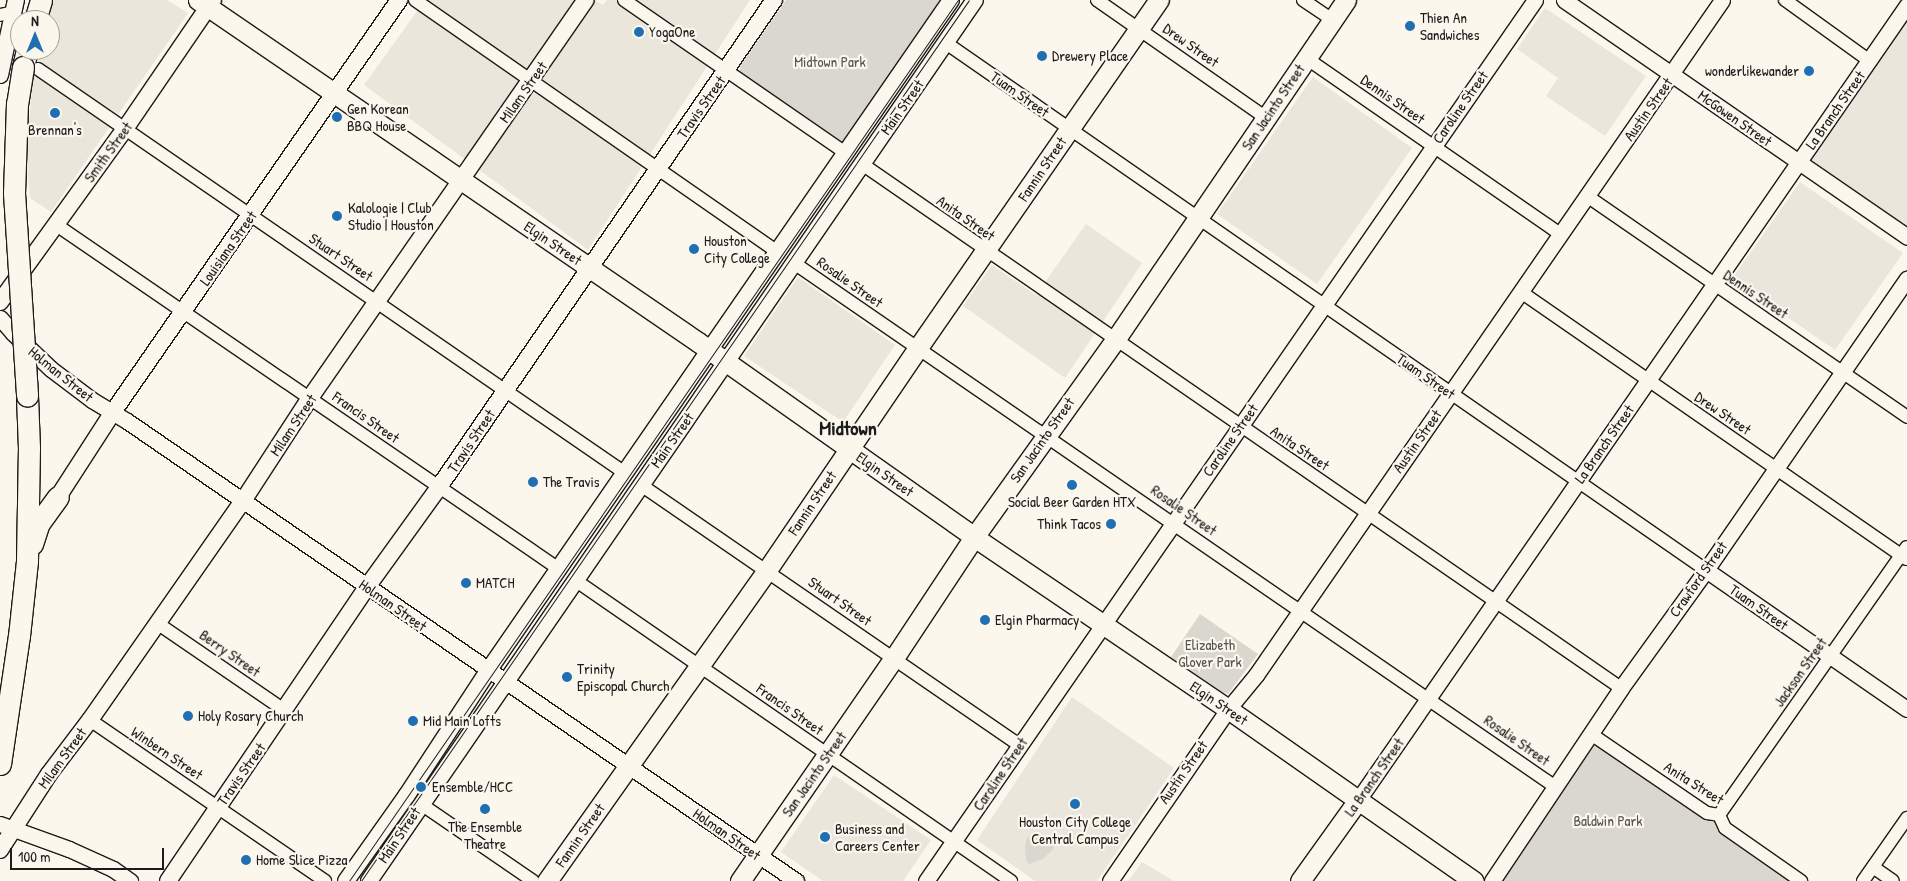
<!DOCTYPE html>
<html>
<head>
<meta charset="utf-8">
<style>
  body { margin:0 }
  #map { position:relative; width:1907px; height:881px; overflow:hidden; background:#fbf7ec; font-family:"Patrick Hand",sans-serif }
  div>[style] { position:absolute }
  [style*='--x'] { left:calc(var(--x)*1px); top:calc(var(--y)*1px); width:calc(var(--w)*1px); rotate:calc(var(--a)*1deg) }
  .built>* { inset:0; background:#eae6dc }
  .green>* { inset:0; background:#dad7ce }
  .roads { filter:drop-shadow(1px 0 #1c1c1c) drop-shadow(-1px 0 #1c1c1c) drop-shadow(0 1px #1c1c1c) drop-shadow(0 -1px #1c1c1c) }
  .minor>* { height:12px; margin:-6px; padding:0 6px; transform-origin:6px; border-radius:6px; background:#fbf7ec }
  .tertiary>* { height:15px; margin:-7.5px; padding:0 7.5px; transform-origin:7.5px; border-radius:7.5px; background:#fbf7ec }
  .secondary>* { height:16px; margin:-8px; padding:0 8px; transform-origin:8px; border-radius:8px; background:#fbf7ec }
  .primary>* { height:19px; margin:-9.5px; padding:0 9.5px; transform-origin:9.5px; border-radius:9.5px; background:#fbf7ec }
  .motorway>* { height:21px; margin:-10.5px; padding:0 10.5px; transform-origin:10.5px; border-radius:10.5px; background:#fbf7ec }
  .tram>* { height:1px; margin:-0.5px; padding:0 0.5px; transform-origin:0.5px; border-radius:0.5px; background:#1c1c1c }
  .bridges { filter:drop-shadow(1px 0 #1c1c1c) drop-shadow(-1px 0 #1c1c1c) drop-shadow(0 1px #1c1c1c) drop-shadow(0 -1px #1c1c1c) }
  .motorway-bridge>* { height:21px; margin:-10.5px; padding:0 10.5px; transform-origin:10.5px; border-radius:10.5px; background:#fbf7ec }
  .dots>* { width:14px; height:14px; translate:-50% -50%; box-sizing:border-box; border:2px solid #fbf7ec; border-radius:50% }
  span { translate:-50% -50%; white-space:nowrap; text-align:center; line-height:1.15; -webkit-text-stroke:4.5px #fbf7ec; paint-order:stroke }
  .poi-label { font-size:15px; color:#1c1c1c }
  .left { translate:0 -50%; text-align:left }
  .right { translate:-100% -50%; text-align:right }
  .street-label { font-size:15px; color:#1c1c1c }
  .park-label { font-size:15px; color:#555451 }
  .district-label { font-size:20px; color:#1c1c1c; font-weight:700 }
  .north { position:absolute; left:10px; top:10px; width:50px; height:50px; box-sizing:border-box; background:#fbf7ec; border:1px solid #a29f99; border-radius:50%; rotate:0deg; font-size:14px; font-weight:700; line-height:20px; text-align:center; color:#1c1c1c }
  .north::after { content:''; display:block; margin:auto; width:18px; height:22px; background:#1f6fb2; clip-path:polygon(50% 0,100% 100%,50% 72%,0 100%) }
  .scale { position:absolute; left:10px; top:848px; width:154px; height:22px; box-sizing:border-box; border:2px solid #1c1c1c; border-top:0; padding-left:6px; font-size:15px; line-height:18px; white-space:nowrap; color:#1c1c1c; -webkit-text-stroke:4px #fbf7ec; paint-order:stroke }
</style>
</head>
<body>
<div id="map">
  <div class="built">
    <i style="clip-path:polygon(53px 0,167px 0,188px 13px,51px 212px,30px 198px,26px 152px,32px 92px,30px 82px,36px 50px,50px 50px,50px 20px,45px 20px)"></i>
    <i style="clip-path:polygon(425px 0,594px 0,603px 5px,607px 0,750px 0,588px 250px,364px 85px)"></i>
    <i style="clip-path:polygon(1545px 8px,1646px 76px,1605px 136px,1546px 96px,1558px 78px,1517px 49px)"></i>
    <i style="clip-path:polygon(1907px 16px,1907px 230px,1811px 159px,1813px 152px)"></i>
    <i style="clip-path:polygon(1313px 77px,1412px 148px,1317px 284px,1217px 214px)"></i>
    <i style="clip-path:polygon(1800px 182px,1903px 253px,1835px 350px,1732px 279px)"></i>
    <i style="clip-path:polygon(1086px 224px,1142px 263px,1065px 378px,963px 306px,992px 265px,1036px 295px)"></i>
    <i style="clip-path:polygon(798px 277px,895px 345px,843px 422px,744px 356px)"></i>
    <i style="clip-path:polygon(1072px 697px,1174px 768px,1097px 881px,1035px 881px,977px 840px)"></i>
    <i style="clip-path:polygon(834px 775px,931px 840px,903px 881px,823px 881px,781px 852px)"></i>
    <i style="clip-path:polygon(1142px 862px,1174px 881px,1128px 881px)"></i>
  </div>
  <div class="green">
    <i style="clip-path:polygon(786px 0,948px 0,847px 142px,843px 142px,838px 141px,742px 77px,739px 72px,741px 65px)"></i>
    <i style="clip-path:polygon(1200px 614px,1258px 654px,1228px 694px,1222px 692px,1171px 657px)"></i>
    <i style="clip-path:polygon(1596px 744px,1714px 818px,1793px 881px,1497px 881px,1590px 745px)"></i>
    <i style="clip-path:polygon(1033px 835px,1049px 840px,1054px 848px,1043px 859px,1029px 864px,1026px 860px,1025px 847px,1027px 838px)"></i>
  </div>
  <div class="roads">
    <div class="minor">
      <i style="--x:415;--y:0;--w:442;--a:34.8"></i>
      <i style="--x:624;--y:0;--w:270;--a:34.6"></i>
      <i style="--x:1097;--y:0;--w:205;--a:34.9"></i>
      <i style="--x:1303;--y:0;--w:36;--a:34"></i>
      <i style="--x:1785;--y:0;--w:105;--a:35.7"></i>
      <i style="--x:0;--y:15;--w:14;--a:-12"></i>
      <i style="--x:946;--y:43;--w:925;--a:34.74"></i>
      <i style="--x:1306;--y:58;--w:309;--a:34.7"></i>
      <i style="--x:38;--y:69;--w:713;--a:34.54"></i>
      <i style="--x:862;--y:164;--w:922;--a:34.62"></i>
      <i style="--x:1587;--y:196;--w:389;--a:34.6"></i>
      <i style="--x:55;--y:224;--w:611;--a:34.39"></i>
      <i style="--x:794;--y:263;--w:923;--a:34.53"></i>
      <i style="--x:1521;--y:292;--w:469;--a:34.7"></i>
      <i style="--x:641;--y:485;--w:459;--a:34.5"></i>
      <i style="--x:575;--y:580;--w:530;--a:34.62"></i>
      <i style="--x:157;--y:623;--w:154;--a:34.4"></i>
      <i style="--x:90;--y:720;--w:285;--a:34.4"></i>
      <i style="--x:1591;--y:734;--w:140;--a:34.3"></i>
      <i style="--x:1707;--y:813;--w:12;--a:9"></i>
      <i style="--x:1719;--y:815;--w:14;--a:65"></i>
      <i style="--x:1725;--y:828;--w:93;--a:34.9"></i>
      <i style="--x:421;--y:804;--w:136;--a:34.5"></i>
      <i style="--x:1719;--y:815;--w:327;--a:-55"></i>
      <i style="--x:1873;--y:867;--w:24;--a:35"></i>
      <i style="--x:1863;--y:881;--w:77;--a:-55.1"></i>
    </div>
    <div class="tertiary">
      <i style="--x:1564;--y:0;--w:417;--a:34.6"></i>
      <i style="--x:0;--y:318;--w:20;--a:49"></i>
      <i style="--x:13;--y:333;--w:52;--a:43.5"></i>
      <i style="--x:51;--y:369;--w:51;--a:37.1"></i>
      <i style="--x:92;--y:400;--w:41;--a:31"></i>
      <i style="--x:127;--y:421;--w:812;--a:34.51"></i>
      <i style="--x:1706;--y:570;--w:244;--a:34.7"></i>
      <i style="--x:1358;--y:800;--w:966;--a:-55.37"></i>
      <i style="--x:0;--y:824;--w:73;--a:19.9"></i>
      <i style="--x:69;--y:849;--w:48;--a:24.4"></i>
      <i style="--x:113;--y:869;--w:21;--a:35"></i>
      <i style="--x:926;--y:881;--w:1071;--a:-55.35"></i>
      <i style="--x:1110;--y:881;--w:209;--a:-55.5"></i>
      <i style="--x:1228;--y:709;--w:44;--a:-50.5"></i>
      <i style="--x:1256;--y:675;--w:820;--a:-55.38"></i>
      <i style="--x:1492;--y:881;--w:232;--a:-56.2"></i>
      <i style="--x:1621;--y:688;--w:145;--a:-54.2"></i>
      <i style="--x:1706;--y:570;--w:354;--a:-55.4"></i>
    </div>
    <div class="secondary">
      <i style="--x:0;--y:75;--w:77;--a:-78"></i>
      <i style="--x:0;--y:302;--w:213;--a:-54.2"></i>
      <i style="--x:125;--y:129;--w:156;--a:-55.7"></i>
      <i style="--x:58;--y:497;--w:101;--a:-57.1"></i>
      <i style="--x:113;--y:412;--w:502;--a:-55.23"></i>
      <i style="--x:0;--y:850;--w:90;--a:-57.2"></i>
      <i style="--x:49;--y:774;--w:68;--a:-52.8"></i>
      <i style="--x:90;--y:720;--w:267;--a:-55.1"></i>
      <i style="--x:243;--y:501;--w:123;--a:-57"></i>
      <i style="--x:310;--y:398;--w:484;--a:-55.3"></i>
      <i style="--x:168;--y:881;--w:355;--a:-55.9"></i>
      <i style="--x:367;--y:587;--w:123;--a:-54.2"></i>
      <i style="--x:439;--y:487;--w:591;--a:-55.48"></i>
      <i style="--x:346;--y:881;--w:105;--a:-54.7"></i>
      <i style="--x:407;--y:795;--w:148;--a:-56.8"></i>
      <i style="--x:488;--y:671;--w:815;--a:-55.39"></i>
      <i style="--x:369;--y:881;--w:1069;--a:-55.48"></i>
    </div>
    <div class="primary">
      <i style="--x:198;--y:0;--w:606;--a:34.37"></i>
      <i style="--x:698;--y:342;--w:338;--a:35.2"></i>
      <i style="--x:974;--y:537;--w:307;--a:34.1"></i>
      <i style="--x:1228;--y:709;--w:300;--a:35"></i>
      <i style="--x:547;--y:881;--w:381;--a:-54.7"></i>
      <i style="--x:767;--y:570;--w:267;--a:-55.8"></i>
      <i style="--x:917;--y:349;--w:425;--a:-55.3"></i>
      <i style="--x:740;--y:881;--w:271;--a:-55.4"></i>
      <i style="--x:894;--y:658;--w:145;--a:-56.5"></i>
      <i style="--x:974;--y:537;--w:242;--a:-54.4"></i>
      <i style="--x:1115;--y:340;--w:411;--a:-55.8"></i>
      <i style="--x:1300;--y:881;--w:100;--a:-54.4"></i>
    </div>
    <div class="motorway">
      <i style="--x:35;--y:20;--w:21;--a:-73"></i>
      <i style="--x:23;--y:67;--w:17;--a:-77"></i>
      <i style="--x:32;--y:544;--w:22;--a:-72"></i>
      <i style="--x:39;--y:523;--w:32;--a:-54"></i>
      <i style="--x:0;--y:764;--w:129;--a:-81.6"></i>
      <i style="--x:19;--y:636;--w:75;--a:-83.9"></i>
      <i style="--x:27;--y:561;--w:113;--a:-89"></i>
      <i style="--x:29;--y:448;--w:52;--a:-92.2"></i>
    </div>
  </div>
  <div class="tram">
    <i style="--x:349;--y:881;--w:1071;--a:-55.35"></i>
    <i style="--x:361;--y:881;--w:1070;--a:-55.39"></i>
  </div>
  <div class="bridges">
    <div class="motorway-bridge">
      <i style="--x:23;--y:67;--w:36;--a:99"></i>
      <i style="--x:17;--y:103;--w:90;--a:91.9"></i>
      <i style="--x:14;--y:193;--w:203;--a:86.3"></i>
    </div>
  </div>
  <div class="dots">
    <i style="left:1410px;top:26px;background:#1f6fb2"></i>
    <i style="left:639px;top:32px;background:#1f6fb2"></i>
    <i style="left:1042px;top:56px;background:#1f6fb2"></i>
    <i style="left:1809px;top:71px;background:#1f6fb2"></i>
    <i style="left:55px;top:113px;background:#1f6fb2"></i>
    <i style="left:337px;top:117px;background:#1f6fb2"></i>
    <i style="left:337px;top:216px;background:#1f6fb2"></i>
    <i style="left:694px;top:249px;background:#1f6fb2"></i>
    <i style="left:533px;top:482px;background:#1f6fb2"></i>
    <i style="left:1072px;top:485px;background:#1f6fb2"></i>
    <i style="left:1111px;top:524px;background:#1f6fb2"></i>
    <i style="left:466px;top:583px;background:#1f6fb2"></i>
    <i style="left:985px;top:620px;background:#1f6fb2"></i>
    <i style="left:567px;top:677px;background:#1f6fb2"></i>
    <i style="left:188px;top:716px;background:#1f6fb2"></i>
    <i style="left:413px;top:721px;background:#1f6fb2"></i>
    <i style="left:421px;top:787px;background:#1f6fb2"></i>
    <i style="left:1075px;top:804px;background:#1f6fb2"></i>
    <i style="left:485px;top:809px;background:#1f6fb2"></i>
    <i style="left:825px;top:837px;background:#1f6fb2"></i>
    <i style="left:246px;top:860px;background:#1f6fb2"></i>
  </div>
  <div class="poi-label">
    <span class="left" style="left:1420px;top:26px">Thien An<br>Sandwiches</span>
    <span class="left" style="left:649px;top:32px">YogaOne</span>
    <span class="left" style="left:1052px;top:56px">Drewery Place</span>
    <span class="right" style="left:1799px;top:71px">wonderlikewander</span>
    <span class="left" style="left:347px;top:117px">Gen Korean<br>BBQ House</span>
    <span style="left:55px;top:130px">Brennan's</span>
    <span class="left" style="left:348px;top:216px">Kalologie | Club<br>Studio | Houston</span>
    <span class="left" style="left:704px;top:249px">Houston<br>City College</span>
    <span class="left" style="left:543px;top:482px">The Travis</span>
    <span style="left:1072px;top:502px">Social Beer Garden HTX</span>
    <span class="right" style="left:1101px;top:524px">Think Tacos</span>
    <span class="left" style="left:476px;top:583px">MATCH</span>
    <span class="left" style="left:995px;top:620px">Elgin Pharmacy</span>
    <span class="left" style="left:577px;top:677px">Trinity<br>Episcopal Church</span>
    <span class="left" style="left:198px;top:716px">Holy Rosary Church</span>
    <span class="left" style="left:423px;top:721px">Mid Main Lofts</span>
    <span class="left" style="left:432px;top:787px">Ensemble/HCC</span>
    <span style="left:1075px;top:830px">Houston City College<br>Central Campus</span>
    <span style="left:485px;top:835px">The Ensemble<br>Theatre</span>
    <span class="left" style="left:835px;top:837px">Business and<br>Careers Center</span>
    <span class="left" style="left:256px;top:860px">Home Slice Pizza</span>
  </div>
  <div class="street-label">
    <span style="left:1191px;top:45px;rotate:35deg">Drew Street</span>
    <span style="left:523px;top:92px;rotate:-55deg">Milam Street</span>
    <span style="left:1020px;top:94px;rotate:35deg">Tuam Street</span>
    <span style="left:1393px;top:99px;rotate:35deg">Dennis Street</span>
    <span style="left:701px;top:107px;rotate:-55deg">Travis Street</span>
    <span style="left:902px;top:107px;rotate:-55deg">Main Street</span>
    <span style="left:1273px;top:107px;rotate:-56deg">San Jacinto Street</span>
    <span style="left:1460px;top:107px;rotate:-55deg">Caroline Street</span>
    <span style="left:1648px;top:109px;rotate:-55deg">Austin Street</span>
    <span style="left:1835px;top:110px;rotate:-55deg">La Branch Street</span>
    <span style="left:1735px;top:118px;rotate:35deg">McGowen Street</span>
    <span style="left:108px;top:152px;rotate:-54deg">Smith Street</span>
    <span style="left:1042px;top:169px;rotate:-56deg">Fannin Street</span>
    <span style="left:966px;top:218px;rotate:35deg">Anita Street</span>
    <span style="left:553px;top:243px;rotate:34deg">Elgin Street</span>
    <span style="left:228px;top:248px;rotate:-55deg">Louisiana Street</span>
    <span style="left:341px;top:257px;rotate:34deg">Stuart Street</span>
    <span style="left:850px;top:282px;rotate:35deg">Rosalie Street</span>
    <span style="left:1756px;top:294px;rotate:34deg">Dennis Street</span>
    <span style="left:61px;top:374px;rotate:39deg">Holman Street</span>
    <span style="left:1426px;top:376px;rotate:35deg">Tuam Street</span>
    <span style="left:1723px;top:413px;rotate:34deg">Drew Street</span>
    <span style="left:366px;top:417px;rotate:35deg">Francis Street</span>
    <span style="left:293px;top:425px;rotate:-56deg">Milam Street</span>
    <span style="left:672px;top:440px;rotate:-55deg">Main Street</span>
    <span style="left:1042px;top:440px;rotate:-55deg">San Jacinto Street</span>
    <span style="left:1230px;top:440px;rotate:-55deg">Caroline Street</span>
    <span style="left:471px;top:441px;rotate:-56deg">Travis Street</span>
    <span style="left:1417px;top:441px;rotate:-55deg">Austin Street</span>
    <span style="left:1604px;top:444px;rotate:-55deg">La Branch Street</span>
    <span style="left:1300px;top:448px;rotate:34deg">Anita Street</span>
    <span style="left:885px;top:474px;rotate:35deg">Elgin Street</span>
    <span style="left:812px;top:503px;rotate:-56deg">Fannin Street</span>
    <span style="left:1184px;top:510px;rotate:35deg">Rosalie Street</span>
    <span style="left:1698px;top:579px;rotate:-55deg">Crawford Street</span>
    <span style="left:840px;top:601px;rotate:35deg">Stuart Street</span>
    <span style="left:393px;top:605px;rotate:35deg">Holman Street</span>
    <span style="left:1759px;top:607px;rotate:35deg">Tuam Street</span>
    <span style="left:230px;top:653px;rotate:35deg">Berry Street</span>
    <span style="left:1800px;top:672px;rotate:-55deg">Jackson Street</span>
    <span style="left:1219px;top:703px;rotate:34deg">Elgin Street</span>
    <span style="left:790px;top:709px;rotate:35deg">Francis Street</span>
    <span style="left:1517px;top:740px;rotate:35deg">Rosalie Street</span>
    <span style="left:167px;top:753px;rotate:34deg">Winbern Street</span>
    <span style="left:62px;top:758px;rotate:-54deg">Milam Street</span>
    <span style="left:1183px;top:772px;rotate:-55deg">Austin Street</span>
    <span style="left:241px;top:774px;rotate:-55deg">Travis Street</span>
    <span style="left:814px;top:774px;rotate:-55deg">San Jacinto Street</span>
    <span style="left:1000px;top:774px;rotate:-56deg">Caroline Street</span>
    <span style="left:1374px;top:777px;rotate:-55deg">La Branch Street</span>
    <span style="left:1694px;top:783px;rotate:32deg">Anita Street</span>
    <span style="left:727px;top:834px;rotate:35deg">Holman Street</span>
    <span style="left:399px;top:835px;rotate:-56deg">Main Street</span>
    <span style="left:580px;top:835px;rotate:-55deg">Fannin Street</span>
  </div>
  <div class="park-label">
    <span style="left:830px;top:62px">Midtown Park</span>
    <span style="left:1210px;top:653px">Elizabeth<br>Glover Park</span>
    <span style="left:1608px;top:821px">Baldwin Park</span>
  </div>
  <div class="district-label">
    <span style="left:848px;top:427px">Midtown</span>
  </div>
  <div class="north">N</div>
  <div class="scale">100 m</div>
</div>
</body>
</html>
